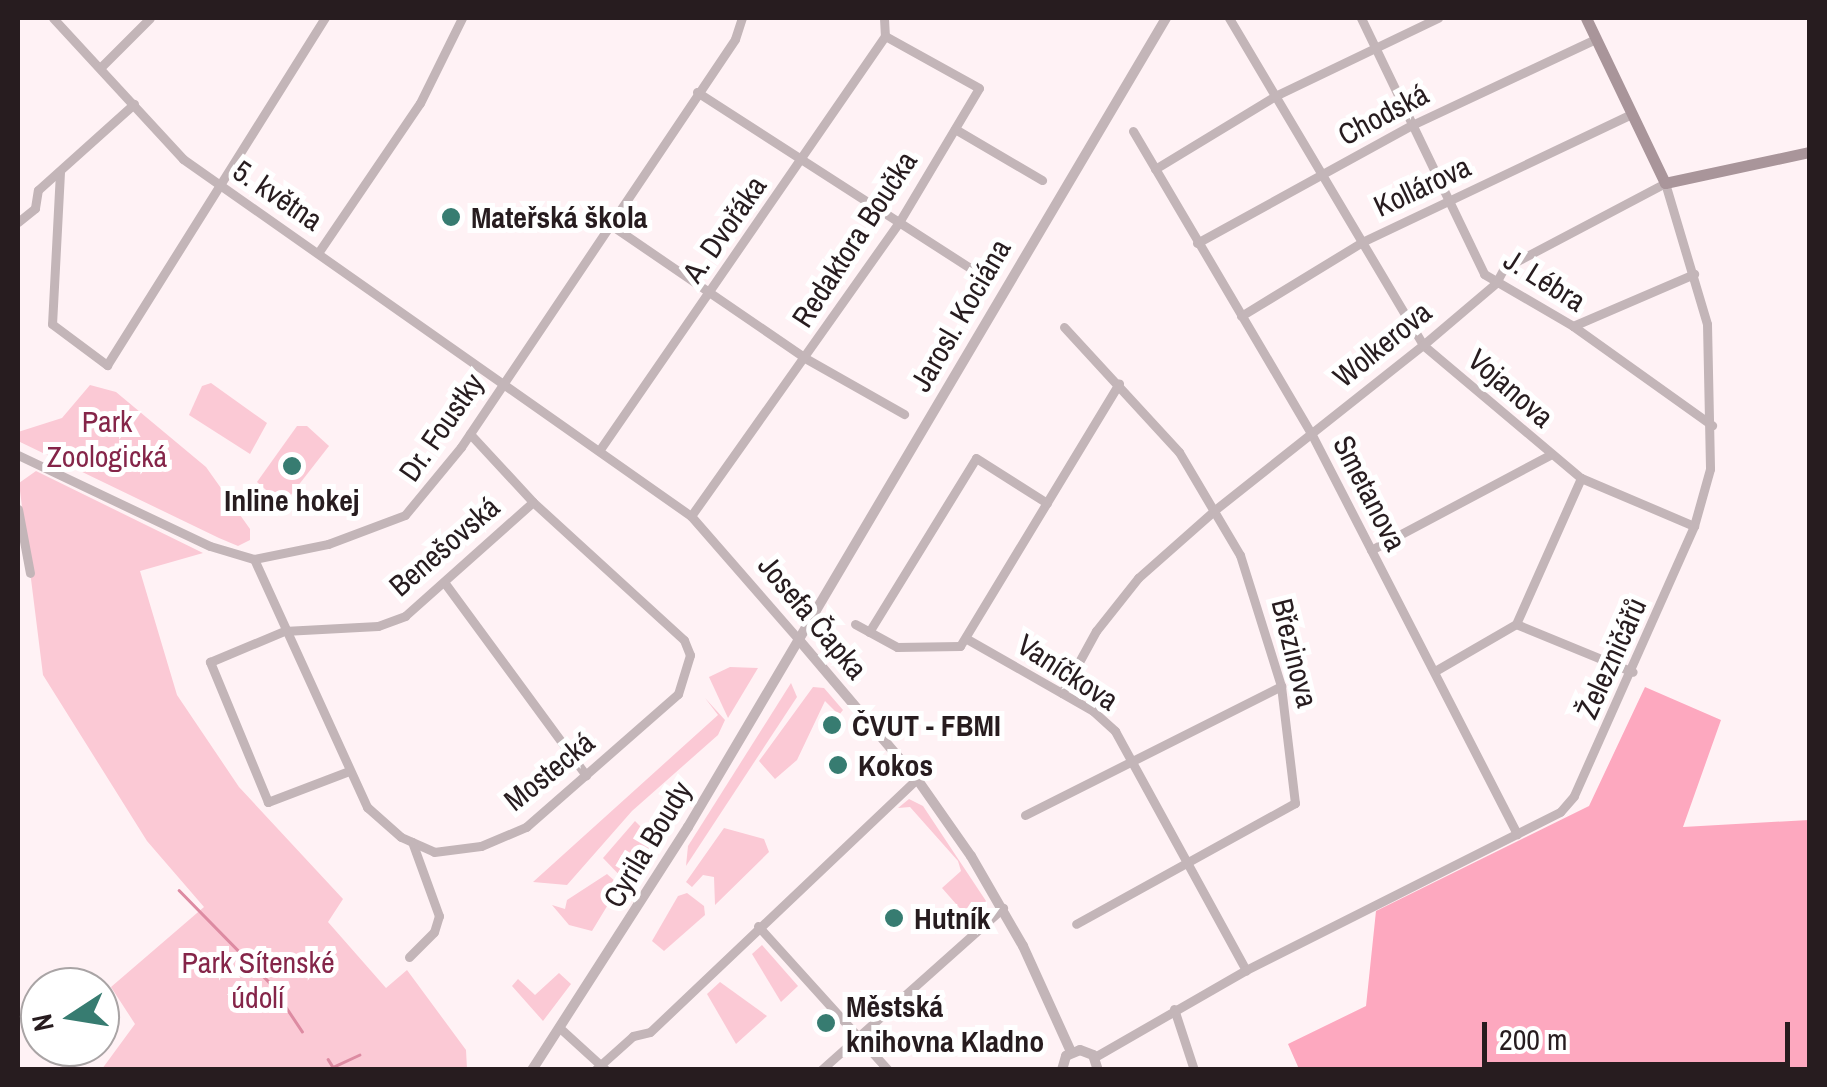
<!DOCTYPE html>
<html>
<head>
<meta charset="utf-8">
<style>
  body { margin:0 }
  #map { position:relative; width:1827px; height:1087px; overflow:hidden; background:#fff2f5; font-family:"Archivo Narrow",sans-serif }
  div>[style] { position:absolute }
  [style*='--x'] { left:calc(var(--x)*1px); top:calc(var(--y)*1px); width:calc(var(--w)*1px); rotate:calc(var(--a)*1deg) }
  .green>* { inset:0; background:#fbc9d5 }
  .forest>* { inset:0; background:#fda8bf }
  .stream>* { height:2.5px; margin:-1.25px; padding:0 1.25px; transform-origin:1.25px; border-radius:1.25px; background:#dd8ba2 }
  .minor>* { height:9px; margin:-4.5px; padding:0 4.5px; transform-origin:4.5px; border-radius:4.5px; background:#c3b5b8 }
  .tertiary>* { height:10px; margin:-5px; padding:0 5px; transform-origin:5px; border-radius:5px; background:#c3b5b8 }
  .secondary>* { height:11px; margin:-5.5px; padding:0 5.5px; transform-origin:5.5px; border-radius:5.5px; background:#a9959a }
  .dots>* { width:28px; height:28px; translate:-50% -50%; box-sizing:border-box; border:5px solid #fff; border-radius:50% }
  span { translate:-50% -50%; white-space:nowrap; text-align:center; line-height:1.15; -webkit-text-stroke:10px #fff; paint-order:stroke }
  .street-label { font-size:30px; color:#271c1f }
  .poi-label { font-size:30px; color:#271c1f; font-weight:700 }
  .left { translate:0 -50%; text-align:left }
  .park-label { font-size:30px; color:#852549 }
  .frame { position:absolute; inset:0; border:20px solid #271c1f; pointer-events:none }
  .north { position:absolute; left:20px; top:967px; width:100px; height:100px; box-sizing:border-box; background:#fff; border:2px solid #a9a4a5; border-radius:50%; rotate:258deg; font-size:28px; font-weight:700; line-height:40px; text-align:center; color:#271c1f }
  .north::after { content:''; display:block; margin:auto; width:35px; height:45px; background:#377c71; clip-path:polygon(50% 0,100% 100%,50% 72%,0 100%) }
  .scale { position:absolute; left:1482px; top:1022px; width:308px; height:45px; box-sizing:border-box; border:5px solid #271c1f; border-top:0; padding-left:12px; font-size:30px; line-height:35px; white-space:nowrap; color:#271c1f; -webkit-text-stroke:8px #fff; paint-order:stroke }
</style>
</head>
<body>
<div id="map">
  <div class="green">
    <i style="clip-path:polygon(211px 383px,267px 423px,250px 454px,189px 415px,202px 386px)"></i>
    <i style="clip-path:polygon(90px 385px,116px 392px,206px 467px,250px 529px,250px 540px,238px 546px,219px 538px,18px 441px,18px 432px,62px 418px)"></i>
    <i style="clip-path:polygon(297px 426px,307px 426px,329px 446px,283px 505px,257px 482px)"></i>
    <i style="clip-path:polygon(36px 471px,203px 553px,140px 571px,177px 695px,239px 787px,343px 899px,328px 922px,386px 988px,407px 970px,466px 1050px,467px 1069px,102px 1069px,135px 1024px,111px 987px,204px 907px,147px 841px,43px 675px,19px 483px)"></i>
    <i style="clip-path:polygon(730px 667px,758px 668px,728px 718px,709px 677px)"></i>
    <i style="clip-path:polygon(791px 683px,797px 697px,686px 866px,688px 846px)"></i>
    <i style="clip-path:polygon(813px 687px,824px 688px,843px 710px,839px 715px,825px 701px,797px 760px,775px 779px,759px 761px)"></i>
    <i style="clip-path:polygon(705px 698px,725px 720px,718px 735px,632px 811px,567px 885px,533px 882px,718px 715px)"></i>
    <i style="clip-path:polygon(909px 799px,923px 806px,986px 901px,971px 921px,942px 888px,961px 871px,958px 861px,910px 807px,898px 808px)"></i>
    <i style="clip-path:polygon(635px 821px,655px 841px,629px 885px,603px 858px)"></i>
    <i style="clip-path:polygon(724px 828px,764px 839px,769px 852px,715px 905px,714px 877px,703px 875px,692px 887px,686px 882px)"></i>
    <i style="clip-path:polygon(607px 874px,625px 890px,617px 900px,612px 898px,592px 931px,569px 925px,552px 905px,565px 909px,567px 900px)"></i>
    <i style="clip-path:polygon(687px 893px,704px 906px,705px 915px,664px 951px,652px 941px,678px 896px)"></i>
    <i style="clip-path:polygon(762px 945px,798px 986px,781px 1002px,752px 954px)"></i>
    <i style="clip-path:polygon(559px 973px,571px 984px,543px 1021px,512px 986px,518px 979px,535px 995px)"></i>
    <i style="clip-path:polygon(720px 982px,767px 1016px,736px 1044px,707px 994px)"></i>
  </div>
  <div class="forest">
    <i style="clip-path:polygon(1645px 687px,1721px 720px,1683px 827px,1809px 820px,1809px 1069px,1299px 1069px,1288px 1044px,1366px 1006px,1376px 911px,1589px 806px)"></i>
  </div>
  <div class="stream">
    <i style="--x:179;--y:890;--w:130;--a:45.6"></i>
    <i style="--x:270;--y:983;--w:58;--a:56.3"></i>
    <i style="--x:328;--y:1059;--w:13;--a:58"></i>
    <i style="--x:333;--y:1067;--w:29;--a:-25"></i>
  </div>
  <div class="minor">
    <i style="--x:53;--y:18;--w:192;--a:47.3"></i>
    <i style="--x:183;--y:159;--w:621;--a:35.1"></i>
    <i style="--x:691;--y:516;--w:164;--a:48.9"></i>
    <i style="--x:884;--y:18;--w:18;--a:87"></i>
    <i style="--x:1229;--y:18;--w:380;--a:59.3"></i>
    <i style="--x:1423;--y:345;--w:207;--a:40.1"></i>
    <i style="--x:1581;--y:478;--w:123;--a:23"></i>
    <i style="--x:1361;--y:18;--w:284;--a:64.3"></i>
    <i style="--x:1484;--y:274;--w:103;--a:30.3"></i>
    <i style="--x:1573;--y:326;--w:171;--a:35.5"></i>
    <i style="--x:101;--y:67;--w:69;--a:-45"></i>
    <i style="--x:697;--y:92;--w:341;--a:32.8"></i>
    <i style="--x:955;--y:129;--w:101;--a:30.4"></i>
    <i style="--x:1133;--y:131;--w:351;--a:59.5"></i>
    <i style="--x:1311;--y:433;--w:451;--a:62.8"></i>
    <i style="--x:1155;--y:169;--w:140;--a:-31.3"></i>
    <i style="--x:1275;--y:96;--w:181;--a:-25.6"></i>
    <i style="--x:60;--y:172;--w:152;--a:93"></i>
    <i style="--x:52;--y:324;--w:69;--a:36.7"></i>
    <i style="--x:107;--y:365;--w:410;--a:-57.9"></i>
    <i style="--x:18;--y:222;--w:22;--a:-39"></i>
    <i style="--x:35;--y:208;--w:18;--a:-81"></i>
    <i style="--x:38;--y:190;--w:129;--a:-41.9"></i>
    <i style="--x:611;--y:225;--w:235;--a:34.4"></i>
    <i style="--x:805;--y:358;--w:114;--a:29.5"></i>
    <i style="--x:1197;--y:243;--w:245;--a:-28.8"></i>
    <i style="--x:1412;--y:125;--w:203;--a:-25.1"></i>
    <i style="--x:318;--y:253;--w:181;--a:-55.8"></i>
    <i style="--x:420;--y:103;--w:95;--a:-63.7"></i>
    <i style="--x:1241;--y:316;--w:142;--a:-31.4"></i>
    <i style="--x:1362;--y:242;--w:298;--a:-25.4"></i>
    <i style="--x:1573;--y:326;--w:132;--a:-23.3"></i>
    <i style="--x:1064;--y:327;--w:170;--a:47.4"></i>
    <i style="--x:1179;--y:452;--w:120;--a:59.4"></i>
    <i style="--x:1240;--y:555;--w:137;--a:72.6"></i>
    <i style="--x:1281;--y:686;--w:118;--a:83.2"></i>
    <i style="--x:1295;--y:803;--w:250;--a:151.1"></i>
    <i style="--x:601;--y:448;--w:500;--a:-55.42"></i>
    <i style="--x:18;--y:455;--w:212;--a:25.4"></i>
    <i style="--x:210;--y:546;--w:46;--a:16.5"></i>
    <i style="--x:254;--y:559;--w:76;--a:-11.5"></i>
    <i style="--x:328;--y:544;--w:82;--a:-20.6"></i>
    <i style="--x:405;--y:515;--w:88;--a:-50.5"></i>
    <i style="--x:461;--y:447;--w:491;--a:-56.1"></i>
    <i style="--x:735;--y:39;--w:22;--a:-72"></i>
    <i style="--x:18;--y:509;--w:65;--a:79.4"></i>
    <i style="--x:691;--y:516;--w:358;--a:-54.7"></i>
    <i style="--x:898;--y:224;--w:158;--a:-59.2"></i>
    <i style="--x:979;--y:88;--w:107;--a:-151"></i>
    <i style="--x:1371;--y:550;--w:203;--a:-28"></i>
    <i style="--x:254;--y:559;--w:273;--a:65.5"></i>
    <i style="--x:367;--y:807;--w:45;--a:41.4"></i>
    <i style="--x:401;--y:837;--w:36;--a:24"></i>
    <i style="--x:434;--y:852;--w:47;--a:-7.3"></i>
    <i style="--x:481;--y:846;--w:49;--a:-22.9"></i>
    <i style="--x:526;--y:827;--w:202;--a:-41.2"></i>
    <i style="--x:678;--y:694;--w:41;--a:-72.9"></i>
    <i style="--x:690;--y:655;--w:16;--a:-112"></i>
    <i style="--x:684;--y:640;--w:205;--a:-137.6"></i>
    <i style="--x:533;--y:502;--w:93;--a:-132.8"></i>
    <i style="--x:444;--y:582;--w:240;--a:53.7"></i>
    <i style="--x:855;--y:624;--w:48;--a:28.7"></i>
    <i style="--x:897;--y:647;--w:63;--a:-0.9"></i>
    <i style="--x:960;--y:646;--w:307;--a:-58.8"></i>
    <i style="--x:1516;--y:624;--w:126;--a:22.3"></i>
    <i style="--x:869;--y:632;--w:204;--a:-58.4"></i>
    <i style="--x:976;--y:458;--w:84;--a:32.4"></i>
    <i style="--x:967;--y:639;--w:145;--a:29.7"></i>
    <i style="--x:1093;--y:711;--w:30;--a:42"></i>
    <i style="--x:1115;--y:731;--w:273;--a:61.3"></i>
    <i style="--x:1435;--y:671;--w:94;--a:-30.1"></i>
    <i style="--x:1516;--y:624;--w:160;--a:-66"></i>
    <i style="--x:1062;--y:693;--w:71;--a:-61.3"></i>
    <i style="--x:1096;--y:631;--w:68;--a:-51.6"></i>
    <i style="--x:1138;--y:578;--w:104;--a:-41.5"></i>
    <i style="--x:1216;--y:509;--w:264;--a:-38.4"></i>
    <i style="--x:1423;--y:345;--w:96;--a:-40.3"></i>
    <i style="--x:1496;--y:283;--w:17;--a:-62"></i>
    <i style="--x:1504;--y:268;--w:182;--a:-27.8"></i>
    <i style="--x:1665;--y:183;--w:147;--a:73.4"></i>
    <i style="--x:1707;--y:324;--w:145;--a:88.8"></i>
    <i style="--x:1710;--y:469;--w:59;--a:105.7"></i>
    <i style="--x:1694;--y:526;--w:295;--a:114"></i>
    <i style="--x:1574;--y:796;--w:21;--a:131"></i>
    <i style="--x:1560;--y:812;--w:352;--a:153.3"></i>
    <i style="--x:1246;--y:970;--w:174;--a:150.1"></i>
    <i style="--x:349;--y:771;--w:87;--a:159.1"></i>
    <i style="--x:268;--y:802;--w:152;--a:-112.5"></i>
    <i style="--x:210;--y:662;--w:80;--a:-22.7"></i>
    <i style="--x:284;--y:631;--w:94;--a:-3"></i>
    <i style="--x:378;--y:626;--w:29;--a:-20"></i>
    <i style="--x:405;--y:616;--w:171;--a:-41.7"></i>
    <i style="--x:1025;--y:815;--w:287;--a:-26.7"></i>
    <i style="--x:758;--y:926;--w:194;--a:47.9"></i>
    <i style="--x:409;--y:957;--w:35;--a:-45"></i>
    <i style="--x:434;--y:932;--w:17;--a:-73"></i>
    <i style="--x:439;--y:916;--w:79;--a:-110"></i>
    <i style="--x:1174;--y:1009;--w:64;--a:71.8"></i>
    <i style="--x:562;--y:1030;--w:59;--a:42.3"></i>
    <i style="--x:595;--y:1070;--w:51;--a:-41.8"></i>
    <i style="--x:633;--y:1036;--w:17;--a:-13"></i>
    <i style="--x:650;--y:1032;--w:368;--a:-43.5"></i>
    <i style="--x:821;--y:1070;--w:244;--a:-41.7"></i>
  </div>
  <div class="tertiary">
    <i style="--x:799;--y:640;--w:182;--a:49.7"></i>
    <i style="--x:917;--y:779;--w:94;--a:55"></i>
    <i style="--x:971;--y:856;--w:104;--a:60"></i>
    <i style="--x:1023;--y:946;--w:116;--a:65.6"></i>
    <i style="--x:532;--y:1070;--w:289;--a:-57.3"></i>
    <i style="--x:688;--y:827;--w:940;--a:-59.42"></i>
    <i style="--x:1062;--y:1070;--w:15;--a:-74"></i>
    <i style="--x:1066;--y:1056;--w:15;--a:-23"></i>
    <i style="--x:1080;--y:1050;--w:14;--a:21"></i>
    <i style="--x:1093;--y:1055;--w:16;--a:72"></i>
  </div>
  <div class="secondary">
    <i style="--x:1586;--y:18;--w:183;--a:64.4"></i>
    <i style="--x:1665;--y:183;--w:148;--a:-12.1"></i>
  </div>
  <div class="dots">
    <i style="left:451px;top:217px;background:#377c71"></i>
    <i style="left:292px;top:466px;background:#377c71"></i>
    <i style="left:832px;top:725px;background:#377c71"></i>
    <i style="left:838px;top:765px;background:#377c71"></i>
    <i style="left:894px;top:918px;background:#377c71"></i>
    <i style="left:826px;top:1023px;background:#377c71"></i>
  </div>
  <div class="street-label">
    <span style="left:1383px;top:114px;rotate:-28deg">Chodská</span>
    <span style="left:1422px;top:186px;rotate:-25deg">Kollárova</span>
    <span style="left:278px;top:195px;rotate:34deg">5. května</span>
    <span style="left:724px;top:229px;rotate:-55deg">A. Dvořáka</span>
    <span style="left:854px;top:239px;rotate:-57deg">Redaktora Boučka</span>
    <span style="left:1545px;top:280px;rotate:32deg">J. Lébra</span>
    <span style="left:960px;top:315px;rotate:-60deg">Jarosl. Kociána</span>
    <span style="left:1382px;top:344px;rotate:-39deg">Wolkerova</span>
    <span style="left:1511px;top:388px;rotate:41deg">Vojanova</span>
    <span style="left:441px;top:427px;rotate:-55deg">Dr. Foustky</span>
    <span style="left:1370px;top:493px;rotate:63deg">Smetanova</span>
    <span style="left:444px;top:546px;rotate:-41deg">Benešovská</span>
    <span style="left:813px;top:617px;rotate:50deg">Josefa Čapka</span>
    <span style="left:1295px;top:653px;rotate:76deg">Březinova</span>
    <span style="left:1611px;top:658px;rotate:-66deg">Železničářů</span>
    <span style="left:1068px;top:672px;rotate:33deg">Vaníčkova</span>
    <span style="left:549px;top:771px;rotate:-39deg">Mostecká</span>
    <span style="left:647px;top:844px;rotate:-59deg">Cyrila Boudy</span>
  </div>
  <div class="poi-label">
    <span class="left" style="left:471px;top:217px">Mateřská škola</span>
    <span style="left:292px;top:500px">Inline hokej</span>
    <span class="left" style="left:852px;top:725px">ČVUT - FBMI</span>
    <span class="left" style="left:858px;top:765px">Kokos</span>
    <span class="left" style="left:914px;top:918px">Hutník</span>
    <span class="left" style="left:846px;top:1023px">Městská<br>knihovna Kladno</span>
  </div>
  <div class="park-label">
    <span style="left:107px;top:438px">Park<br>Zoologická</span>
    <span style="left:258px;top:979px">Park Sítenské<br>údolí</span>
  </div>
  <div class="frame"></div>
  <div class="north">N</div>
  <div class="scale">200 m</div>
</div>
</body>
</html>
